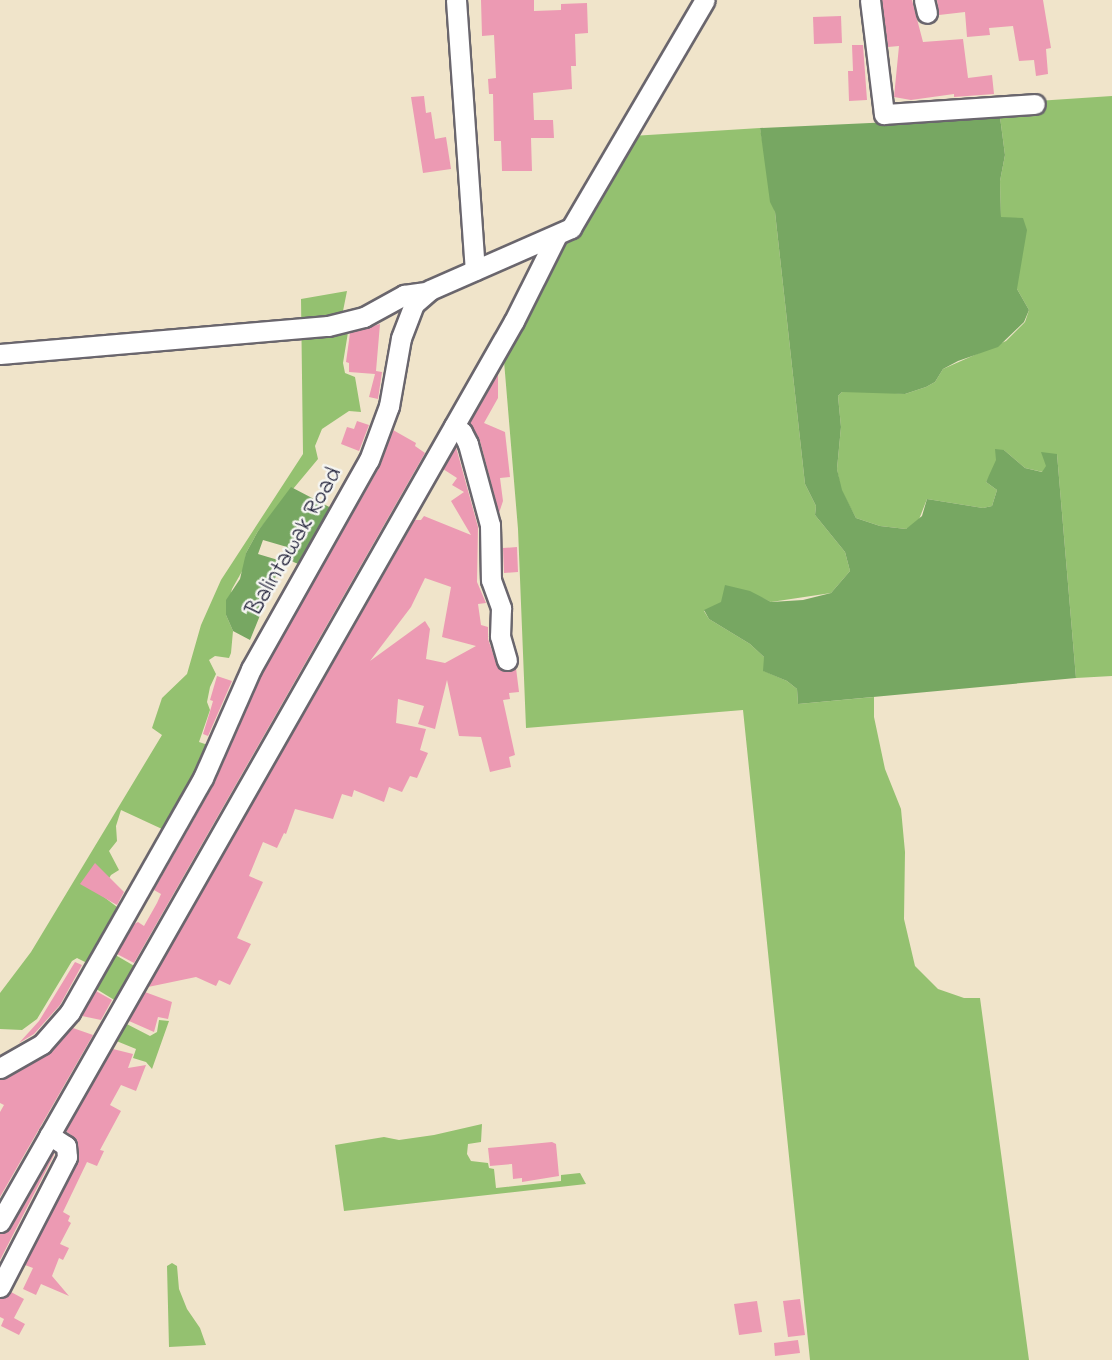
<!DOCTYPE html>
<html>
<head>
<meta charset="utf-8">
<style>
  body { margin:0 }
  #map { position:relative; width:1112px; height:1360px; overflow:hidden; background:#f0e4ca; font-family:"Indie Flower",sans-serif }
  div>[style] { position:absolute }
  [style*='--x'] { left:calc(var(--x)*1px); top:calc(var(--y)*1px); width:calc(var(--w)*1px); rotate:calc(var(--a)*1deg) }
  .green>* { inset:0; background:#94c170 }
  .forest>* { inset:0; background:#77a762 }
  .building>* { inset:0; background:#ec9ab3 }
  .roads { filter:drop-shadow(2px 0 #6a666d) drop-shadow(-2px 0 #6a666d) drop-shadow(0 2px #6a666d) drop-shadow(0 -2px #6a666d) }
  .minor>* { height:19px; margin:-9.5px; padding:0 9.5px; transform-origin:9.5px; border-radius:9.5px; background:#fff }
  span { translate:-50% -50%; white-space:nowrap; text-align:center; line-height:1.15; -webkit-text-stroke:5px #f6f6f2; paint-order:stroke }
  .street-label { font-size:24px; color:#22223b }
</style>
</head>
<body>
<div id="map">
  <div class="green">
    <i style="clip-path:polygon(1112px 96px,1112px 676px,1076px 678px,1057px 454px,1043px 472px,1025px 468px,1004px 450px,986px 482px,997px 490px,992px 506px,983px 508px,927px 499px,918px 522px,906px 529px,880px 526px,856px 518px,841px 490px,837px 469px,841px 427px,838px 396px,842px 392px,864px 390px,905px 394px,926px 387px,935px 382px,943px 369px,1006px 341px,1025px 322px,1029px 310px,1017px 289px,1015px 220px,1001px 218px,1000px 181px,1005px 155px,1000px 117px,1038px 116px,1037px 101px)"></i>
    <i style="clip-path:polygon(760px 128px,775px 212px,805px 484px,816px 506px,815px 515px,845px 552px,850px 571px,831px 593px,771px 602px,750px 592px,704px 611px,709px 619px,750px 644px,764px 657px,764px 671px,787px 681px,797px 689px,798px 704px,874px 697px,874px 717px,885px 769px,901px 809px,905px 852px,904px 919px,915px 966px,938px 989px,964px 998px,980px 998px,1029px 1360px,810px 1360px,743px 710px,526px 728px,518px 529px,503px 349px,562px 238px,632px 136px)"></i>
    <i style="clip-path:polygon(347px 291px,343px 311px,350px 320px,343px 363px,345px 373px,355px 377px,361px 412px,349px 411px,322px 429px,315px 446px,318px 459px,258px 531px,246px 553px,245px 566px,232px 589px,226px 615px,233px 631px,231px 653px,229px 658px,215px 656px,209px 660px,216px 674px,210px 687px,207px 702px,210px 710px,199px 742px,211px 746px,176px 814px,171px 812px,162px 829px,121px 810px,116px 826px,117px 841px,109px 851px,119px 870px,111px 875px,100px 894px,117px 907px,87px 963px,77px 958px,72px 961px,37px 1019px,22px 1030px,0 1029px,0 993px,31px 952px,162px 735px,152px 728px,162px 698px,187px 674px,201px 625px,221px 580px,303px 454px,301px 299px)"></i>
    <i style="clip-path:polygon(112px 953px,136px 967px,116px 1001px,93px 987px)"></i>
    <i style="clip-path:polygon(119px 1020px,150px 1036px,157px 1032px,159px 1020px,169px 1021px,152px 1069px,146px 1062px,133px 1058px,136px 1049px,114px 1040px)"></i>
    <i style="clip-path:polygon(482px 1124px,481px 1142px,468px 1144px,467px 1154px,471px 1161px,488px 1163px,489px 1168px,494px 1169px,496px 1188px,561px 1181px,561px 1175px,580px 1173px,586px 1184px,344px 1211px,335px 1145px,384px 1137px,399px 1140px,434px 1135px)"></i>
    <i style="clip-path:polygon(172px 1263px,177px 1266px,179px 1289px,187px 1309px,200px 1328px,206px 1345px,169px 1347px,167px 1266px)"></i>
  </div>
  <div class="forest">
    <i style="clip-path:polygon(1000px 117px,1005px 155px,1000px 181px,1001px 217px,1023px 218px,1027px 230px,1017px 289px,1029px 310px,1024px 322px,998px 347px,958px 361px,943px 369px,935px 382px,926px 387px,905px 394px,842px 392px,838px 396px,841px 427px,837px 469px,842px 490px,856px 518px,880px 526px,906px 529px,922px 516px,927px 499px,983px 508px,992px 506px,997px 490px,986px 482px,996px 460px,995px 449px,1004px 450px,1025px 468px,1042px 472px,1046px 466px,1041px 452px,1057px 454px,1076px 678px,798px 704px,797px 689px,787px 681px,763px 671px,764px 657px,750px 644px,709px 619px,704px 610px,721px 602px,725px 585px,750px 591px,771px 602px,803px 600px,831px 593px,850px 571px,845px 552px,815px 515px,816px 506px,805px 484px,775px 212px,770px 202px,760px 128px)"></i>
    <i style="clip-path:polygon(291px 487px,335px 510px,303px 566px,284px 558px,287px 547px,263px 540px,258px 554px,278px 560px,278px 571px,250px 640px,233px 631px,226px 615px,226px 600px,240px 579px,246px 553px,258px 531px)"></i>
  </div>
  <div class="building">
    <i style="clip-path:polygon(481px 0,534px 0,534px 11px,561px 10px,561px 4px,587px 3px,588px 33px,575px 34px,576px 66px,571px 66px,572px 89px,533px 93px,534px 120px,553px 120px,554px 138px,531px 138px,532px 171px,502px 171px,501px 141px,494px 141px,493px 94px,489px 94px,488px 79px,496px 78px,494px 35px,482px 36px)"></i>
    <i style="clip-path:polygon(882px 0,912px 0,923px 42px,963px 39px,968px 78px,992px 75px,994px 94px,954px 97px,954px 94px,911px 100px,894px 97px,899px 46px,888px 47px)"></i>
    <i style="clip-path:polygon(937px 0,1043px 0,1051px 48px,1046px 49px,1048px 74px,1036px 76px,1034px 60px,1019px 61px,1013px 26px,989px 28px,990px 35px,967px 37px,965px 12px,939px 15px)"></i>
    <i style="clip-path:polygon(841px 16px,842px 43px,814px 44px,813px 17px)"></i>
    <i style="clip-path:polygon(852px 45px,863px 45px,867px 100px,849px 101px,848px 71px,853px 71px)"></i>
    <i style="clip-path:polygon(424px 96px,426px 113px,431px 112px,435px 139px,446px 137px,451px 169px,423px 173px,411px 97px)"></i>
    <i style="clip-path:polygon(380px 324px,376px 371px,382px 372px,378px 399px,369px 397px,375px 374px,349px 372px,349px 363px,346px 362px,350px 333px)"></i>
    <i style="clip-path:polygon(498px 374px,498px 398px,484px 423px,505px 432px,510px 477px,500px 478px,503px 501px,499px 513px,480px 441px,470px 423px)"></i>
    <i style="clip-path:polygon(357px 421px,369px 425px,359px 451px,341px 444px,347px 427px,354px 429px)"></i>
    <i style="clip-path:polygon(393px 430px,416px 443px,415px 446px,425px 453px,134px 963px,117px 954px,134px 924px,138px 922px,144px 926px,157px 903px,161px 894px,154px 890px,214px 784px,262px 674px,380px 466px)"></i>
    <i style="clip-path:polygon(evenodd,456px 447px,478px 527px,477px 582px,486px 603px,478px 604px,481px 625px,488px 627px,488px 639px,498px 668px,505px 672px,516px 668px,519px 692px,509px 693px,510px 699px,503px 700px,515px 755px,509px 757px,511px 767px,490px 772px,481px 737px,459px 736px,447px 680px,435px 729px,418px 724px,424px 706px,398px 699px,396px 723px,426px 729px,420px 750px,428px 753px,417px 778px,410px 776px,402px 792px,389px 787px,384px 802px,354px 790px,352px 797px,342px 794px,333px 819px,295px 809px,286px 834px,284px 833px,277px 848px,263px 842px,249px 876px,263px 882px,237px 938px,251px 944px,230px 985px,219px 980px,216px 986px,196px 977px,148px 987px,415px 520px,421px 520px,424px 516px,471px 535px,451px 501px,464px 492px,452px 485px,457px 478px,443px 469px,456px 447px,425px 578px,451px 587px,442px 637px,476px 646px,445px 663px,426px 659px,430px 629px,425px 621px,370px 661px,411px 607px,425px 578px)"></i>
    <i style="clip-path:polygon(517px 547px,518px 572px,504px 573px,503px 548px)"></i>
    <i style="clip-path:polygon(217px 676px,232px 681px,208px 736px,203px 734px,211px 708px,213px 701px,210px 700px)"></i>
    <i style="clip-path:polygon(95px 863px,124px 892px,117px 905px,80px 884px)"></i>
    <i style="clip-path:polygon(75px 962px,82px 965px,60px 1005px,34px 1034px,19px 1043px,39px 1021px)"></i>
    <i style="clip-path:polygon(96px 991px,112px 1000px,101px 1020px,82px 1016px)"></i>
    <i style="clip-path:polygon(145px 992px,172px 1002px,168px 1019px,158px 1017px,154px 1032px,129px 1021px)"></i>
    <i style="clip-path:polygon(73px 1028px,93px 1035px,0 1197px,0 1112px,4px 1105px,0 1103px,0 1080px,48px 1054px)"></i>
    <i style="clip-path:polygon(113px 1049px,133px 1054px,128px 1068px,146px 1065px,136px 1091px,121px 1085px,110px 1105px,121px 1111px,100px 1150px,104px 1151px,97px 1166px,87px 1162px,63px 1212px,70px 1216px,68px 1221px,71px 1223px,60px 1244px,69px 1248px,63px 1260px,59px 1258px,52px 1276px,69px 1296px,41px 1284px,36px 1295px,23px 1289px,33px 1268px,25px 1265px,79px 1157px,77px 1140px,66px 1131px)"></i>
    <i style="clip-path:polygon(552px 1142px,556px 1144px,559px 1176px,522px 1182px,522px 1178px,513px 1179px,512px 1164px,490px 1166px,488px 1148px)"></i>
    <i style="clip-path:polygon(54px 1153px,54px 1155px,0 1260px,0 1234px,11px 1228px)"></i>
    <i style="clip-path:polygon(11px 1292px,24px 1299px,14px 1318px,25px 1324px,19px 1335px,1px 1326px,4px 1319px,0 1317px,0 1299px)"></i>
    <i style="clip-path:polygon(800px 1299px,805px 1335px,788px 1337px,783px 1301px)"></i>
    <i style="clip-path:polygon(757px 1301px,762px 1332px,739px 1335px,734px 1304px)"></i>
    <i style="clip-path:polygon(798px 1340px,800px 1353px,775px 1356px,774px 1343px)"></i>
  </div>
  <div class="roads">
    <div class="minor">
      <i style="--x:456;--y:0;--w:271;--a:86"></i>
      <i style="--x:870;--y:0;--w:115;--a:83"></i>
      <i style="--x:884;--y:114;--w:151;--a:-3.8"></i>
      <i style="--x:924;--y:0;--w:13;--a:77"></i>
      <i style="--x:0;--y:354;--w:329;--a:-4.9"></i>
      <i style="--x:328;--y:326;--w:37;--a:-14"></i>
      <i style="--x:364;--y:317;--w:46;--a:-28.8"></i>
      <i style="--x:404;--y:295;--w:22;--a:-8"></i>
      <i style="--x:454;--y:426;--w:10;--a:37"></i>
      <i style="--x:462;--y:432;--w:13;--a:63"></i>
      <i style="--x:468;--y:444;--w:84;--a:74.8"></i>
      <i style="--x:490;--y:525;--w:55;--a:89"></i>
      <i style="--x:491;--y:580;--w:30;--a:70"></i>
      <i style="--x:501;--y:608;--w:28;--a:92"></i>
      <i style="--x:500;--y:636;--w:25;--a:74"></i>
      <i style="--x:0;--y:1068;--w:48;--a:-29.7"></i>
      <i style="--x:42;--y:1044;--w:43;--a:-48.8"></i>
      <i style="--x:70;--y:1012;--w:269;--a:-60.4"></i>
      <i style="--x:203;--y:778;--w:119;--a:-66.2"></i>
      <i style="--x:251;--y:669;--w:240;--a:-60.6"></i>
      <i style="--x:369;--y:460;--w:58;--a:-69.7"></i>
      <i style="--x:389;--y:406;--w:69;--a:-80"></i>
      <i style="--x:401;--y:338;--w:36;--a:-69"></i>
      <i style="--x:414;--y:304;--w:21;--a:-41"></i>
      <i style="--x:430;--y:290;--w:154;--a:-23.7"></i>
      <i style="--x:571;--y:228;--w:264;--a:-59.6"></i>
      <i style="--x:0;--y:1222;--w:1037;--a:-60.3"></i>
      <i style="--x:514;--y:321;--w:94;--a:-63.4"></i>
      <i style="--x:0;--y:1287;--w:146;--a:-62.7"></i>
      <i style="--x:67;--y:1157;--w:11;--a:-95"></i>
      <i style="--x:66;--y:1146;--w:20;--a:-147"></i>
    </div>
  </div>
  <div class="street-label">
    <span style="left:295px;top:542px;rotate:-60deg">Balintawak Road</span>
  </div>
</div>
</body>
</html>
